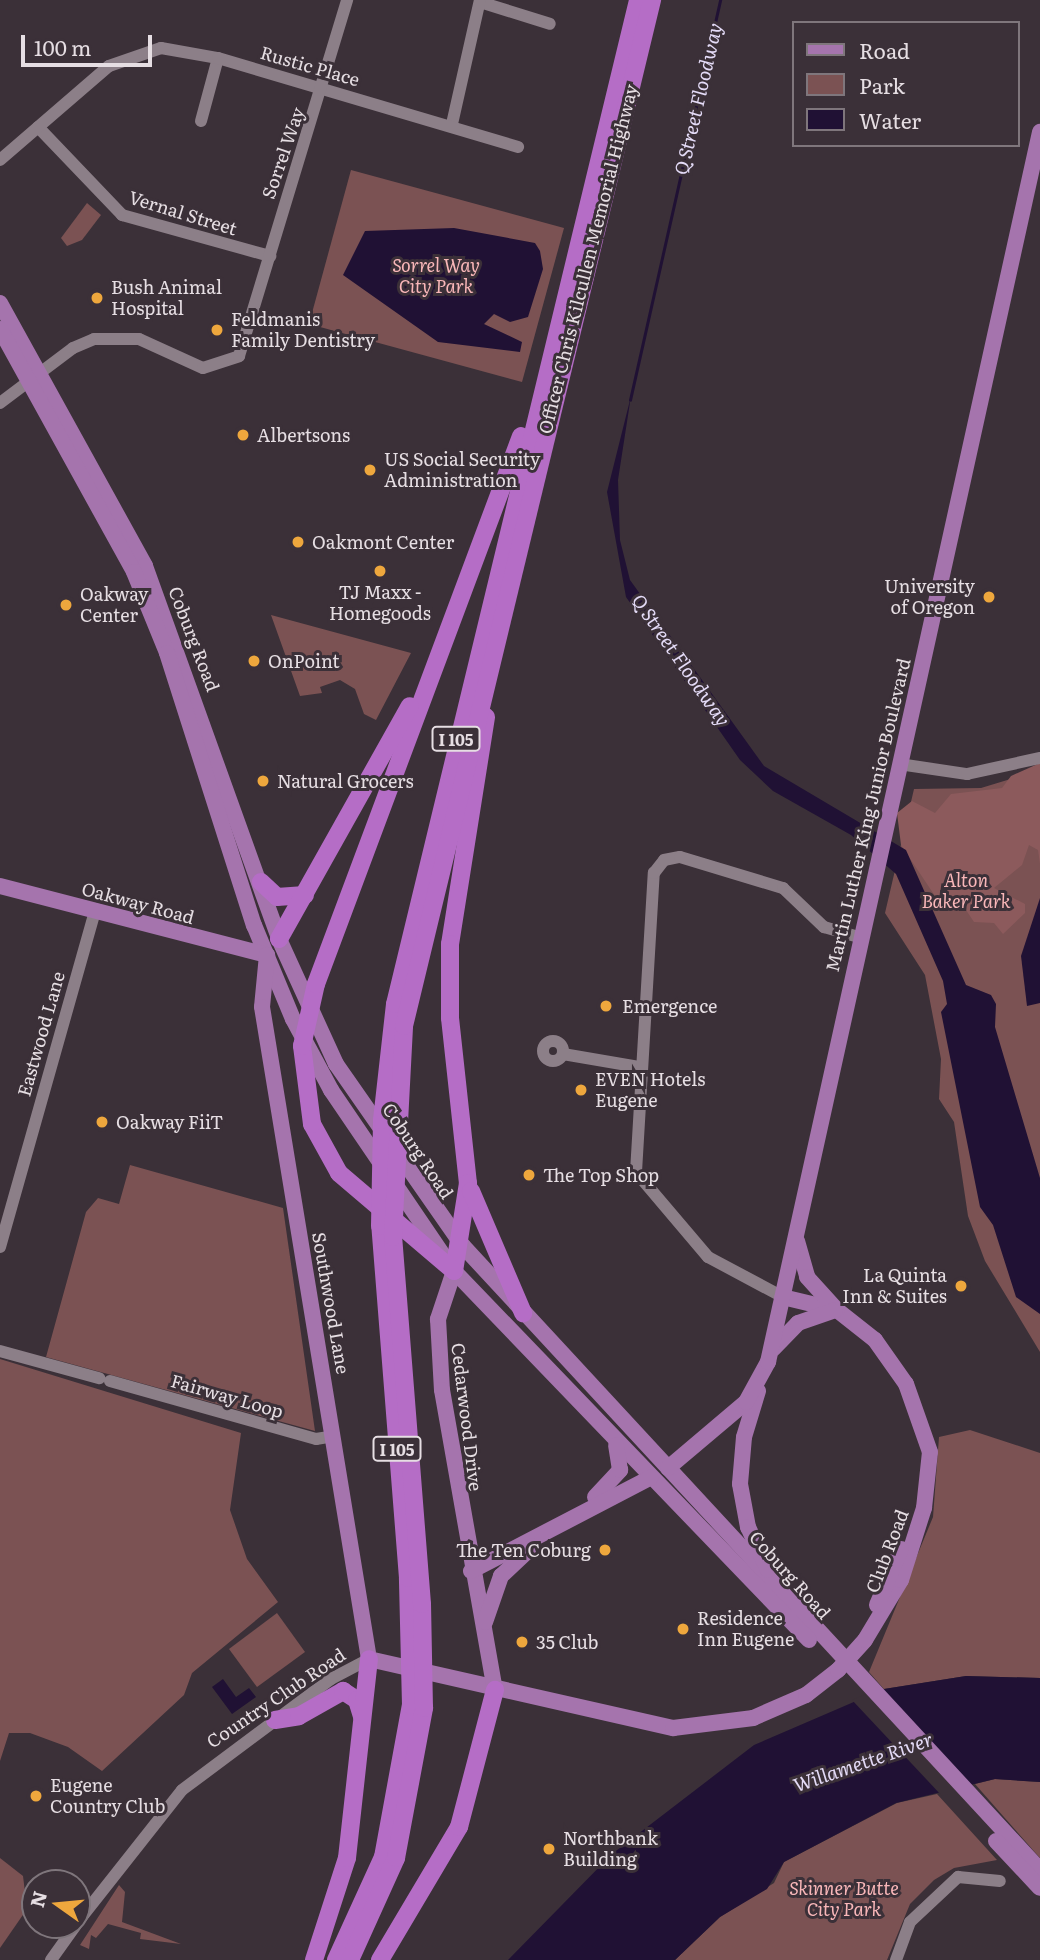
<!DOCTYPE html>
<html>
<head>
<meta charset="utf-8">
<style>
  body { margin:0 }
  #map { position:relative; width:1040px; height:1960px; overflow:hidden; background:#3b3038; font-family:Literata,serif }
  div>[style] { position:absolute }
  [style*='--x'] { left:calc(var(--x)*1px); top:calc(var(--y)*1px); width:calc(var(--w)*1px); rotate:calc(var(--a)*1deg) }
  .green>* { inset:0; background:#7b5253 }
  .forest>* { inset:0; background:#8c5a5c }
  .water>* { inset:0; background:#201134 }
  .pier>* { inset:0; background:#3b3038 }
  .stream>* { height:2.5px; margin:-1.25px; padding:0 1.25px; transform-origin:1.25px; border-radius:1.25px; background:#201134 }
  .minor>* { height:12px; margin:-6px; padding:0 6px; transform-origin:6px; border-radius:6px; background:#8c7f88 }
  .minor>.ring { margin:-6px; padding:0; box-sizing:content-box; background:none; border:12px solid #8c7f88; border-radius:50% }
  .major>* { height:16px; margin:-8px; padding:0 8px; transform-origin:8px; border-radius:8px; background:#a574ad }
  .highway>* { height:18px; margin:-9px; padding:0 9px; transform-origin:9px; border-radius:9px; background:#b56dc6 }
  .dots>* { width:19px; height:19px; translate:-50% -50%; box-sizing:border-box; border:4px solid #3b3038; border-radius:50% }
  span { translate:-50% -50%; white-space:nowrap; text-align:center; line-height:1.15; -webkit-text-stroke:6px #3b3038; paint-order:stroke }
  .shield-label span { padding:2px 5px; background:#3b3038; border:2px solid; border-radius:5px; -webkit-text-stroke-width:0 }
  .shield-label { font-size:16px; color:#e6dee3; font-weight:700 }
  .street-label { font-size:18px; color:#e6dee3 }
  .park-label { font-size:18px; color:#f9b7b9; font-style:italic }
  .poi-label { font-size:18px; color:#e6dee3 }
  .left { translate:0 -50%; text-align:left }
  .right { translate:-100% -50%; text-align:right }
  .water-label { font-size:19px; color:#e4dbf7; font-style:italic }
  .legend { position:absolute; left:792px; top:21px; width:228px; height:126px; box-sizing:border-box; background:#3b3038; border:2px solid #7f767c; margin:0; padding:9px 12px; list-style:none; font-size:21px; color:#e6dee3 }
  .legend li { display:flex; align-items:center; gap:14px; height:35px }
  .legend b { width:35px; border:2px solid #7f767c }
  .north { position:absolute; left:21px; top:1869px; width:70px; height:70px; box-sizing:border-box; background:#3b3038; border:2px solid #7f767c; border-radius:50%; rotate:285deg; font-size:19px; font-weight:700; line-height:28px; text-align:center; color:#e6dee3 }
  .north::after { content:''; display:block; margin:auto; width:24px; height:32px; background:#eea73d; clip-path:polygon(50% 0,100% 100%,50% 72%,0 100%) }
  .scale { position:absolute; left:21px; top:35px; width:131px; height:32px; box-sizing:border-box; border:4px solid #e6dee3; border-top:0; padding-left:9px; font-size:21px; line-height:24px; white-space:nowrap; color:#e6dee3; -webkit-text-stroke:5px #3b3038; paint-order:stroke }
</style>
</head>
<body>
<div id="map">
  <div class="green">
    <i style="clip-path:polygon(351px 170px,564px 228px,522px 382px,309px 324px)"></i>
    <i style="clip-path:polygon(87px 203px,101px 215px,82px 240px,67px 246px,61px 238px)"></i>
    <i style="clip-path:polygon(271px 615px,411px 653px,376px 720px,364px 714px,355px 689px,340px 680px,320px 687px,322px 693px,300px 696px)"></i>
    <i style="clip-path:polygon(1040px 770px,1040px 1352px,985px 1261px,968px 1216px,954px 1122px,939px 1099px,941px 1059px,925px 975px,885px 913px,914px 789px,981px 788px)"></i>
    <i style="clip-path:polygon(130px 1165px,283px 1208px,315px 1431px,46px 1357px,86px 1212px,98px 1198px,119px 1204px)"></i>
    <i style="clip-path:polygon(0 1359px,241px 1433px,230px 1510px,247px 1559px,278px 1602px,192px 1673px,184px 1695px,102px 1771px,68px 1747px,30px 1733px,9px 1733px,0 1761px)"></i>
    <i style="clip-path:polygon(970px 1430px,1040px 1453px,1040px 1678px,966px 1676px,884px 1689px,869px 1672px,933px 1517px,939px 1437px)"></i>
    <i style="clip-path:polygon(277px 1613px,305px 1652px,257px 1687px,229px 1649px)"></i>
    <i style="clip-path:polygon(995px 1779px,1040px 1782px,1040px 1858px,975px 1784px)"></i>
    <i style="clip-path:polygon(937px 1794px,997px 1860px,954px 1868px,934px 1880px,910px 1904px,887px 1960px,675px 1960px,720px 1917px,774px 1883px,784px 1862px,897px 1803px)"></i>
    <i style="clip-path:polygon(0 1858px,23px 1876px,27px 1909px,0 1948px)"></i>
    <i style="clip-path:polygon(119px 1885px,125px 1892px,122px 1922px,181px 1944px,140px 1939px,141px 1933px,108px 1924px,96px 1938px,91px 1935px,89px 1949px,80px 1945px)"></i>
  </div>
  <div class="forest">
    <i style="clip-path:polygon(1040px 763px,1040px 864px,1038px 850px,1029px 845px,1022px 865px,994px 888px,1025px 904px,1025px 913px,1003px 934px,994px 923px,974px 922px,966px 910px,945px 911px,901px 845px,897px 813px,912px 801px,935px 813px,951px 794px,1002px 788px,1011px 776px)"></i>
  </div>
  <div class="water">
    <i style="clip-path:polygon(454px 228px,535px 243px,540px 251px,543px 269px,528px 317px,510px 322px,494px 314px,484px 324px,522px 342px,520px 352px,438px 342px,343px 275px,365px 231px)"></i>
    <i style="clip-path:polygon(631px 396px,618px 480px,620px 540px,630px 580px,764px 766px,906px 850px,966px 985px,991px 995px,996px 1004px,995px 1027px,1040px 1178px,1040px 1314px,1016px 1297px,993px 1225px,980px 1207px,941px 1012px,947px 1004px,943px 981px,896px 874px,851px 835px,773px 791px,740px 760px,626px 597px,607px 492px)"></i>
    <i style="clip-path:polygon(1040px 898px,1040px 1003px,1027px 1006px,1021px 956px)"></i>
    <i style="clip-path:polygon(966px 1676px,1040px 1678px,1040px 1782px,995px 1779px,896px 1803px,784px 1862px,767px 1889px,720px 1917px,675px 1960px,508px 1960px,612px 1854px,754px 1745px,884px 1689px)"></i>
    <i style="clip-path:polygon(223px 1679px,236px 1697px,249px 1688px,256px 1697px,232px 1714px,212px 1687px)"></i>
  </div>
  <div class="pier">
    <i style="clip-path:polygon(880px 1688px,974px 1788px,942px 1796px,852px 1700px)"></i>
  </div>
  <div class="stream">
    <i style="--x:630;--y:400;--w:410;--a:-77.3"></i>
  </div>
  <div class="minor">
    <i style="--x:480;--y:2;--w:73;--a:17.4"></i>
    <i style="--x:201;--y:121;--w:65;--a:-74.9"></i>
    <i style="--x:452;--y:124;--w:127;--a:-77.3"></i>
    <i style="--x:38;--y:127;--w:122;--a:46.3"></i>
    <i style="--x:122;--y:215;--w:154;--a:15.5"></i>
    <i style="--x:0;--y:160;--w:144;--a:-40.8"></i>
    <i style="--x:109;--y:66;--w:55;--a:-19.1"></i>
    <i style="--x:161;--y:48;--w:58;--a:10"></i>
    <i style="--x:218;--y:58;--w:313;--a:16.5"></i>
    <i style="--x:0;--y:403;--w:91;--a:-37"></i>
    <i style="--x:73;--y:348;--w:23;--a:-23"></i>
    <i style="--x:94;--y:339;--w:45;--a:0"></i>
    <i style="--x:139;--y:339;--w:70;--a:24.4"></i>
    <i style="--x:203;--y:368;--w:38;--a:-18"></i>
    <i style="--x:239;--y:356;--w:372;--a:-73.1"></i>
    <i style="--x:899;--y:764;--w:69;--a:8.4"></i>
    <i style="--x:967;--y:774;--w:75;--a:-12.4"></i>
    <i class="ring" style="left:543px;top:1041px;width:8px;height:8px"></i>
    <i style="--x:563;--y:1054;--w:77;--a:9.7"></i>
    <i style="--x:0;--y:1247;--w:349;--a:-74.2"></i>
    <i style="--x:783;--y:1297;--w:85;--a:-151.9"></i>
    <i style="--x:708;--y:1257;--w:111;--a:-130.3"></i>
    <i style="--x:636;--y:1172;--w:300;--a:-86.6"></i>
    <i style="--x:654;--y:873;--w:16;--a:-52"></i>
    <i style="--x:664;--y:860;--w:16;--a:-11"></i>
    <i style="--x:680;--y:857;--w:108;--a:16.8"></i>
    <i style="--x:783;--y:888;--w:57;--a:43.6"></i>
    <i style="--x:824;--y:927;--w:36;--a:16"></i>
    <i style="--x:0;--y:1351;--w:103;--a:15.3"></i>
    <i style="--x:110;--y:1381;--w:214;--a:15.7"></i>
    <i style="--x:316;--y:1439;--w:18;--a:-9"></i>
    <i style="--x:77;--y:1923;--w:169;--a:-51.7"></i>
    <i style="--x:182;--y:1790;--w:186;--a:-36.7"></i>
    <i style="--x:331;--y:1679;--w:43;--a:-27.8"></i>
    <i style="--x:51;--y:1960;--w:43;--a:-54.5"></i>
    <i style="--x:896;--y:1960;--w:40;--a:-69.8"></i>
    <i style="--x:910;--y:1922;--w:66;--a:-43.2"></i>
    <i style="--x:958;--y:1877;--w:42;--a:5.4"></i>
  </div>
  <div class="major">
    <i style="--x:0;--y:303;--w:300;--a:61.1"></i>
    <i style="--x:145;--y:566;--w:396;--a:70.2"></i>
    <i style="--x:279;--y:939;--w:137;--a:65.5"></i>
    <i style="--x:336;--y:1064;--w:222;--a:55.1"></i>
    <i style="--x:463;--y:1246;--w:850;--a:47.24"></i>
    <i style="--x:0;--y:329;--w:277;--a:61.1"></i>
    <i style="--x:134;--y:572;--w:87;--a:67.8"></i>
    <i style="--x:167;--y:653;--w:286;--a:72.3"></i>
    <i style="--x:254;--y:925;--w:102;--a:67.5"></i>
    <i style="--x:293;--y:1019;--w:81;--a:61.8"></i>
    <i style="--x:331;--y:1090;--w:219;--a:55.8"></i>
    <i style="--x:454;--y:1271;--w:512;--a:46.11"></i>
    <i style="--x:0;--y:886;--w:276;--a:14.5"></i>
    <i style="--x:267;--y:955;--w:52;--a:95.5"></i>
    <i style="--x:262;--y:1007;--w:661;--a:80.68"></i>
    <i style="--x:369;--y:1659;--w:312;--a:12.8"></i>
    <i style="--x:673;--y:1728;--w:81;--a:-7.1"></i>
    <i style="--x:753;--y:1718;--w:58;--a:-23.5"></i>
    <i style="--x:806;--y:1695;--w:41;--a:-38"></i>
    <i style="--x:838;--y:1670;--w:40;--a:-48"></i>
    <i style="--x:865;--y:1640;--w:70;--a:-59"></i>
    <i style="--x:901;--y:1580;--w:76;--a:-72.3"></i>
    <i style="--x:924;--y:1508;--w:56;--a:-83.9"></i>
    <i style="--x:930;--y:1452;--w:72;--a:-109.4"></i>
    <i style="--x:906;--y:1384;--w:54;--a:-125.2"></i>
    <i style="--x:875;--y:1340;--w:48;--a:-141.7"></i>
    <i style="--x:837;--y:1310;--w:56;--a:-166.5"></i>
    <i style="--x:797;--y:1241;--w:37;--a:74"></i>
    <i style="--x:807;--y:1277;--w:42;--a:47.9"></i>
    <i style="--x:454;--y:1271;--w:51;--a:108.4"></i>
    <i style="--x:438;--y:1319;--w:71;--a:86.8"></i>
    <i style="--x:442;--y:1390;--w:305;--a:80"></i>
    <i style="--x:773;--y:1349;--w:36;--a:-46"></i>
    <i style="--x:798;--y:1323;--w:39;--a:-19"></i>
    <i style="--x:758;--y:1391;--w:48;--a:106.9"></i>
    <i style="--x:744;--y:1437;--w:47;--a:94.9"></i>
    <i style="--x:740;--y:1484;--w:44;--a:79.5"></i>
    <i style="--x:748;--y:1527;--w:47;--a:65.1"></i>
    <i style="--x:668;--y:1468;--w:102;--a:-40.2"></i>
    <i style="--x:746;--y:1402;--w:46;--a:-61.2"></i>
    <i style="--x:768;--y:1362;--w:1260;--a:-77.53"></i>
    <i style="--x:595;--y:1497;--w:37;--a:-47"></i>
    <i style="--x:620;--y:1470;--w:25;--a:-99"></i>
    <i style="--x:471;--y:1571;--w:202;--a:-27.5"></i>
    <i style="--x:877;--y:1605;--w:61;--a:-66.8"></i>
    <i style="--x:485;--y:1622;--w:49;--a:-70.8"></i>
    <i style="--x:501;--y:1576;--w:44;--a:-43.2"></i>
    <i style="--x:996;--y:1841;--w:64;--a:46.9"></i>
  </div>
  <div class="highway">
    <i style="--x:486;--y:717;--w:230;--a:99"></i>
    <i style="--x:450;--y:944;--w:74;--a:90"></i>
    <i style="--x:450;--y:1018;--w:166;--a:83.8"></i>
    <i style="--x:468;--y:1183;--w:89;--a:99"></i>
    <i style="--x:454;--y:1271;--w:151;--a:-139.6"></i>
    <i style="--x:339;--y:1173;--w:56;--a:-118.9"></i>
    <i style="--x:312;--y:1124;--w:79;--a:-97.3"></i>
    <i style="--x:302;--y:1046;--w:64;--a:-77.3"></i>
    <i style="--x:316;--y:984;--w:585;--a:-69.49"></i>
    <i style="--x:261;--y:882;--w:22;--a:43"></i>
    <i style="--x:277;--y:897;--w:28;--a:-4"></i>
    <i style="--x:279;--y:939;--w:267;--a:-60.7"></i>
    <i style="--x:471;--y:1191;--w:133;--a:66.9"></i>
    <i style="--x:275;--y:1720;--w:24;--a:-9"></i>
    <i style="--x:299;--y:1716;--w:51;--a:-29.6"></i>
    <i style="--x:343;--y:1691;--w:17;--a:33"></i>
    <i style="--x:357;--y:1700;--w:17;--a:73"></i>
    <i style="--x:314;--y:1960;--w:107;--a:-72.1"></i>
    <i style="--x:347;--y:1858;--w:200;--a:-83.7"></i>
    <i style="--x:336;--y:1960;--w:113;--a:-65.5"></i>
    <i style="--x:383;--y:1857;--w:155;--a:-79.6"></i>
    <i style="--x:411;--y:1705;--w:127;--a:-91.4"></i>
    <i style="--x:408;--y:1578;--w:353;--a:-94.5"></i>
    <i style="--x:380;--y:1226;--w:106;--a:-88.9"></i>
    <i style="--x:382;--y:1120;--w:117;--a:-83.6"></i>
    <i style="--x:395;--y:1004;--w:1033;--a:-76.39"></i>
    <i style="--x:350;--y:1960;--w:112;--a:-65.7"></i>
    <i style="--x:396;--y:1858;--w:153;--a:-79.4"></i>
    <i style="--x:424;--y:1708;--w:104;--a:-91.1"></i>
    <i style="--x:422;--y:1604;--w:368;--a:-94.5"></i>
    <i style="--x:393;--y:1237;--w:211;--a:-87"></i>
    <i style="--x:404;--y:1026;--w:1056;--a:-76.41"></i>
    <i style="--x:380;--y:1960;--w:155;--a:-59.3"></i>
    <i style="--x:459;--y:1827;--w:142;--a:-75.3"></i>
  </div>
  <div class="dots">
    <i style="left:97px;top:298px;background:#eea73d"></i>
    <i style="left:217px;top:330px;background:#eea73d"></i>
    <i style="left:243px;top:435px;background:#eea73d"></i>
    <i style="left:370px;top:470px;background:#eea73d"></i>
    <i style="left:298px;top:542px;background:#eea73d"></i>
    <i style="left:380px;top:571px;background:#eea73d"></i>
    <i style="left:989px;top:597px;background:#eea73d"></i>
    <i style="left:66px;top:605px;background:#eea73d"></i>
    <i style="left:254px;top:661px;background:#eea73d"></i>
    <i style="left:263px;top:781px;background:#eea73d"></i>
    <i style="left:606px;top:1006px;background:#eea73d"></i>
    <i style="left:581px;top:1090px;background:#eea73d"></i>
    <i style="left:102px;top:1122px;background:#eea73d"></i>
    <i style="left:529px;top:1175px;background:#eea73d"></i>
    <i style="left:961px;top:1286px;background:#eea73d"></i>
    <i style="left:605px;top:1550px;background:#eea73d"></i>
    <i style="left:683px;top:1629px;background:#eea73d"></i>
    <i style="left:522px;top:1642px;background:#eea73d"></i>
    <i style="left:36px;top:1796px;background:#eea73d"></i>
    <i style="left:549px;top:1849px;background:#eea73d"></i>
  </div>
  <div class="shield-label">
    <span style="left:456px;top:739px">I 105</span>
    <span style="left:397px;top:1449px">I 105</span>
  </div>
  <div class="street-label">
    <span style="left:310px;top:66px;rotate:16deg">Rustic Place</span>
    <span style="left:283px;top:153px;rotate:-71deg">Sorrel Way</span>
    <span style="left:183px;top:213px;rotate:17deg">Vernal Street</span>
    <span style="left:588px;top:259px;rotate:-76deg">Officer Chris Kilcullen Memorial Highway</span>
    <span style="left:194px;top:639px;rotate:69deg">Coburg Road</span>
    <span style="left:868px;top:815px;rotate:-77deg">Martin Luther King Junior Boulevard</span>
    <span style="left:138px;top:903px;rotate:15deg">Oakway Road</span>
    <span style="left:41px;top:1034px;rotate:-74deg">Eastwood Lane</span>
    <span style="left:418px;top:1151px;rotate:56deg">Coburg Road</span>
    <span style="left:331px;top:1303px;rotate:80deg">Southwood Lane</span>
    <span style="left:227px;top:1396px;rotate:16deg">Fairway Loop</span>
    <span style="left:467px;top:1417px;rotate:83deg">Cedarwood Drive</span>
    <span style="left:887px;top:1551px;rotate:-69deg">Club Road</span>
    <span style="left:790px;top:1575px;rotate:48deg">Coburg Road</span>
    <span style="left:276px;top:1698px;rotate:-34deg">Country Club Road</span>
  </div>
  <div class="park-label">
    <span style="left:436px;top:276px">Sorrel Way<br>City Park</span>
    <span style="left:966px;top:891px">Alton<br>Baker Park</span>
    <span style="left:844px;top:1899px">Skinner Butte<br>City Park</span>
  </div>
  <div class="poi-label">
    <span class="left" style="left:111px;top:298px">Bush Animal<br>Hospital</span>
    <span class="left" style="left:231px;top:330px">Feldmanis<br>Family Dentistry</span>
    <span class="left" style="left:257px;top:435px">Albertsons</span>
    <span class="left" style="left:384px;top:470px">US Social Security<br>Administration</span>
    <span class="left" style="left:312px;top:542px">Oakmont Center</span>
    <span class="right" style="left:975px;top:597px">University<br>of Oregon</span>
    <span style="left:380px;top:603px">TJ Maxx -<br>Homegoods</span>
    <span class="left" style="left:80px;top:605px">Oakway<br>Center</span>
    <span class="left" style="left:268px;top:661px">OnPoint</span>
    <span class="left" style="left:277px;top:781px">Natural Grocers</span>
    <span class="left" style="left:622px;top:1006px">Emergence</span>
    <span class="left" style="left:595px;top:1090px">EVEN Hotels<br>Eugene</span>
    <span class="left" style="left:116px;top:1122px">Oakway FiiT</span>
    <span class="left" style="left:543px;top:1175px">The Top Shop</span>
    <span class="right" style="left:947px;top:1286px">La Quinta<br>Inn &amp; Suites</span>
    <span class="right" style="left:591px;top:1550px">The Ten Coburg</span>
    <span class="left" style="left:697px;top:1629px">Residence<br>Inn Eugene</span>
    <span class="left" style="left:536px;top:1642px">35 Club</span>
    <span class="left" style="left:50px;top:1796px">Eugene<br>Country Club</span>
    <span class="left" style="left:563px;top:1849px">Northbank<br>Building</span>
  </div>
  <div class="water-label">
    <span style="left:698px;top:99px;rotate:-77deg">Q Street Floodway</span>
    <span style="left:681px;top:660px;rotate:55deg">Q Street Floodway</span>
    <span style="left:863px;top:1762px;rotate:-19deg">Willamette River</span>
  </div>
  <ul class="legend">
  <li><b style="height:9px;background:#a574ad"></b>Road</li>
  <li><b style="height:19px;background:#7b5253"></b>Park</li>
  <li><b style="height:19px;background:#201134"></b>Water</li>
  </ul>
  <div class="north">N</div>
  <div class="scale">100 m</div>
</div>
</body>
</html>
